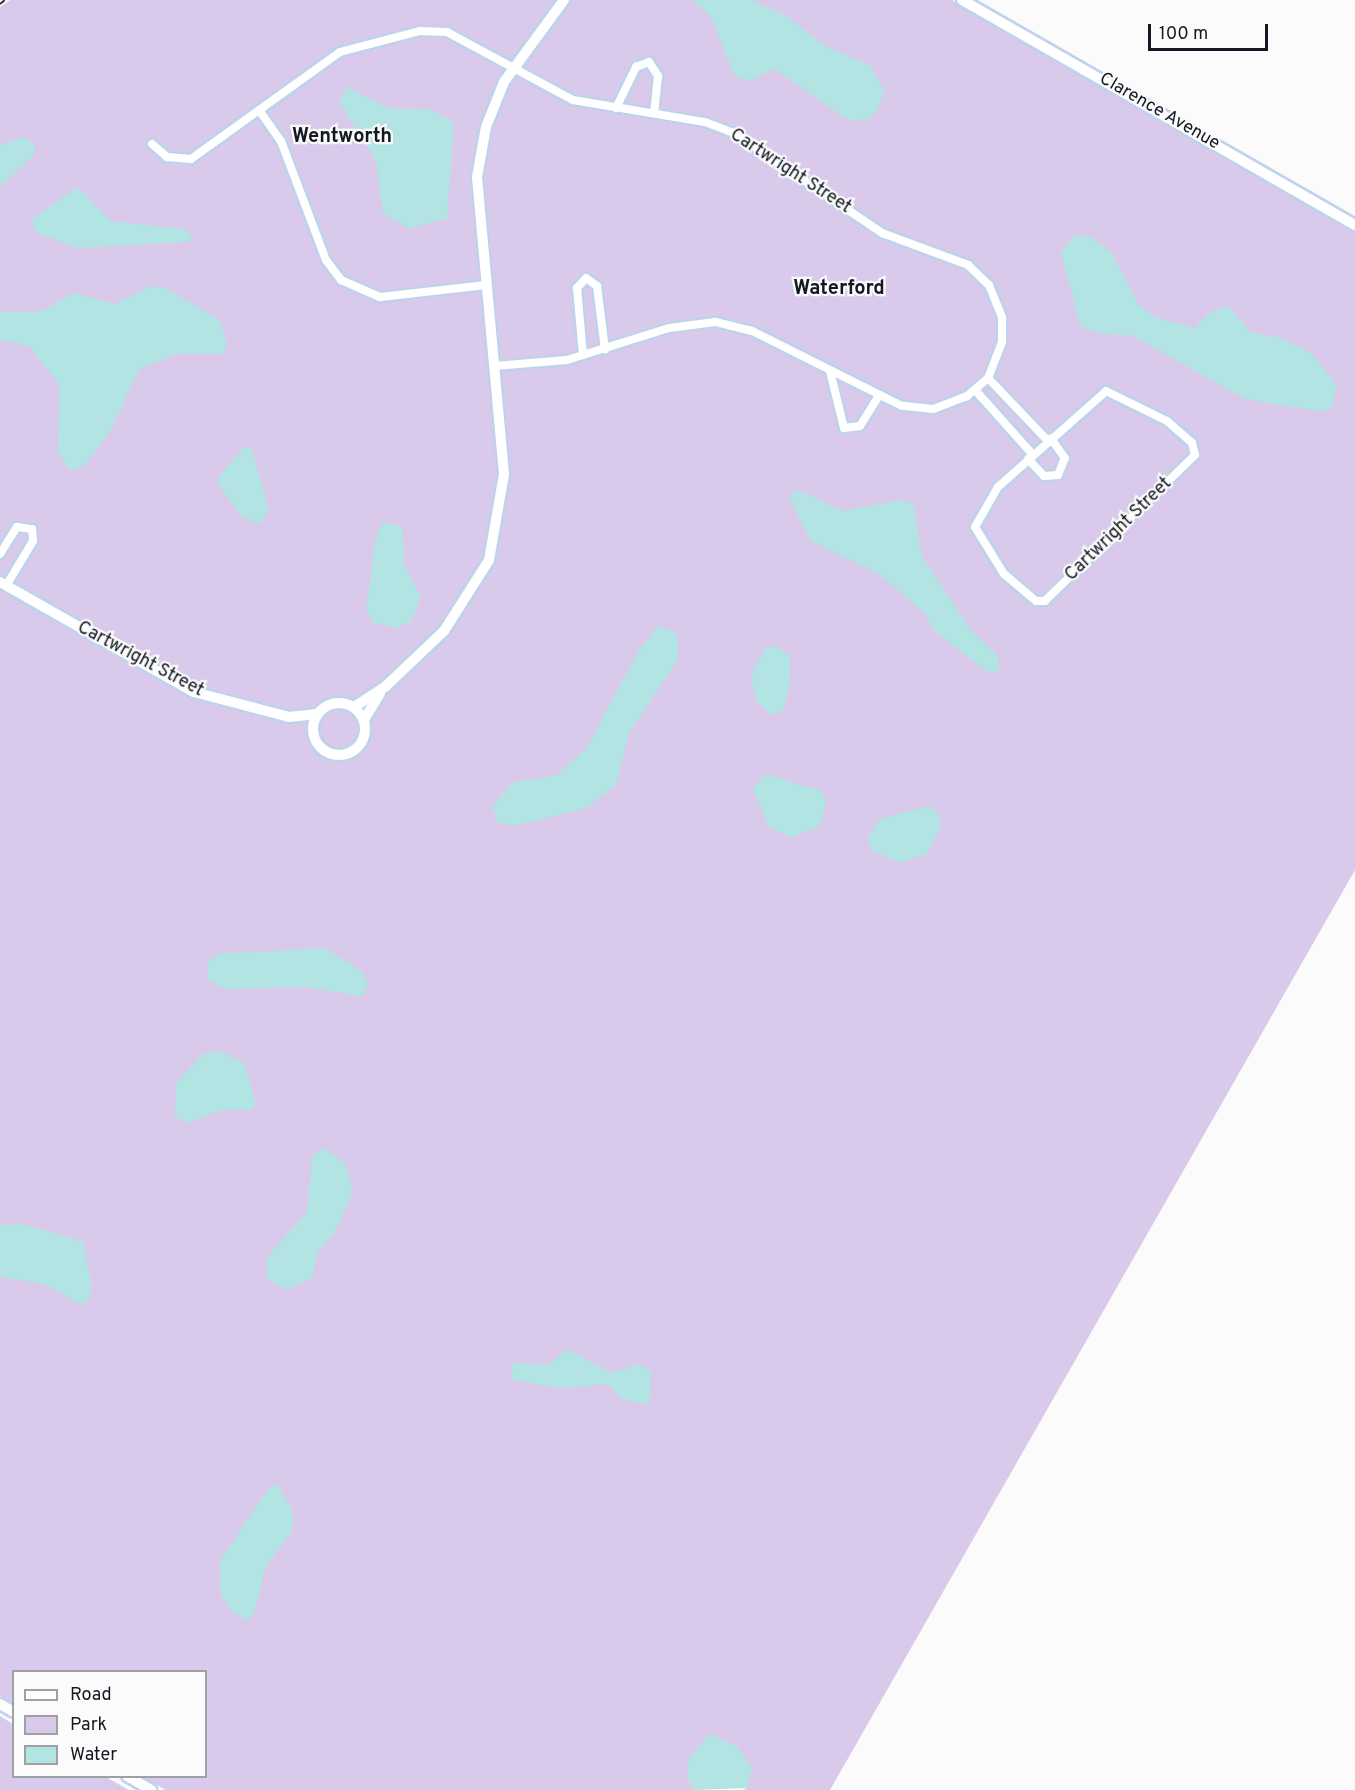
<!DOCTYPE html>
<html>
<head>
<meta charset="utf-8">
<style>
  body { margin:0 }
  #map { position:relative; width:1355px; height:1790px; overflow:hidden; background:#fbfbfb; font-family:Overpass,sans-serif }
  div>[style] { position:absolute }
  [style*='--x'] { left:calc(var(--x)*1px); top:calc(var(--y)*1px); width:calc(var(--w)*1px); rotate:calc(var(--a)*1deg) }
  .green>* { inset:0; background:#d9c9eb }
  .water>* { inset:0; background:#b2e4e4 }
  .roads { filter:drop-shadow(2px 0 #bed3eb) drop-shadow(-2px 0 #bed3eb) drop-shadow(0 2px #bed3eb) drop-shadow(0 -2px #bed3eb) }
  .street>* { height:8px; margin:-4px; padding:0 4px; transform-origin:4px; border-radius:4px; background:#fff }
  .secondary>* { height:10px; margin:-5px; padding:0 5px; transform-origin:5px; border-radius:5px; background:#fff }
  .secondary>.ring { margin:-5px; padding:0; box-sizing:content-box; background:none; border:10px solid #fff; border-radius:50% }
  .rail>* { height:2px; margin-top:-1px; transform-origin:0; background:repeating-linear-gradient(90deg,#2b3139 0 8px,transparent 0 16px) }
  span { translate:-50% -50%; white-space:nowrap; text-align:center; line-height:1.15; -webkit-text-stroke:4.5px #fbfbfb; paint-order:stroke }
  .street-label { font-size:18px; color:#121922 }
  .neighbourhood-label { font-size:20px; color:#121922; font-weight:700 }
  .legend { position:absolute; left:12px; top:1670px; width:195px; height:108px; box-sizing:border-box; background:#fbfbfb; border:2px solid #9ea1a4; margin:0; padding:8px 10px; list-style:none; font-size:18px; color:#121922 }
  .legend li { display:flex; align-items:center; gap:12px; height:30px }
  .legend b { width:30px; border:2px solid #9ea1a4 }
  .scale { position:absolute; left:1148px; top:24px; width:120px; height:27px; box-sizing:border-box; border:3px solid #121922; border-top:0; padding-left:8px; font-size:18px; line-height:21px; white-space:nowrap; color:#121922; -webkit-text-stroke:4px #fbfbfb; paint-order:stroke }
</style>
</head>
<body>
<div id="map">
  <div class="green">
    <i style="clip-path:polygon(10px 0,952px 0,1355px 231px,1355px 870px,830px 1790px,743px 1790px,747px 1788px,687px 1775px,694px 1790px,166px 1790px,142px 1777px,206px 1776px,206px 1672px,14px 1672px,13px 1703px,0 1696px,0 7px)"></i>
    <i style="clip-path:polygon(0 1716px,13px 1724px,14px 1776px,106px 1777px,129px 1790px,0 1790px)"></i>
  </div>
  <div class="water">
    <i style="clip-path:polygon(693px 0,752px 0,788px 17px,825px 46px,869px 65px,884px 89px,879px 108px,869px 119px,850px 121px,774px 69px,751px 81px,735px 77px,711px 17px)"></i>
    <i style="clip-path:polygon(346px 87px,389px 108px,432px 110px,454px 123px,447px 219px,408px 228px,383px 214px,376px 161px,339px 102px)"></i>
    <i style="clip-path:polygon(22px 137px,34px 144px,35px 154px,0 187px,0 146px)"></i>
    <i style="clip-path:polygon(78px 187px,111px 221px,184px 229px,191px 233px,190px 242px,77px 248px,35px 232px,32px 219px)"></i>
    <i style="clip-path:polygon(1075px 235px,1090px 236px,1111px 252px,1139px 305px,1155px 317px,1194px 328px,1209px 313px,1228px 306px,1250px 332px,1282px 338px,1312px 354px,1337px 385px,1331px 409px,1317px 411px,1245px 399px,1133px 336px,1098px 333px,1080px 326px,1061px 252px)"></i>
    <i style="clip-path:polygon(151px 286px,166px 288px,219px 320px,227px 343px,223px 354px,175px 354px,139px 370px,109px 433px,85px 465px,70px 470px,58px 453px,59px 384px,29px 346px,0 340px,0 312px,40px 312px,74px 293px,116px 304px)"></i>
    <i style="clip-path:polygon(251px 446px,269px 511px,260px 524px,242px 517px,216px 481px,242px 449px)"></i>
    <i style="clip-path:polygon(796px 489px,843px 511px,900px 500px,914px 504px,921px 555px,970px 629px,998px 656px,999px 672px,988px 672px,934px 631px,925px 613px,880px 575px,811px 541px,790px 499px)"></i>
    <i style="clip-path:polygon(383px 523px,402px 526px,404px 566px,421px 597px,412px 621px,396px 628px,374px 623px,366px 610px,376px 537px)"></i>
    <i style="clip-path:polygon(659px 625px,678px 635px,678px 660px,629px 733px,616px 785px,586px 808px,515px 826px,497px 822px,493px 806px,512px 783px,557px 775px,587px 747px,639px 650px)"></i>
    <i style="clip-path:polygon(775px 646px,790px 656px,790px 681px,784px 710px,771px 715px,756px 700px,751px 675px,764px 649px)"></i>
    <i style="clip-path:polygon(765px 774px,822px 791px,826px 806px,819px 827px,791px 837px,769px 827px,753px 789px)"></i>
    <i style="clip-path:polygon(929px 806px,939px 814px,941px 826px,928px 853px,902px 863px,872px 851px,867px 838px,880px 819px)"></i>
    <i style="clip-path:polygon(325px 948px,364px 973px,368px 985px,363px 996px,304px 987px,224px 989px,207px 979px,208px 961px,218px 954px)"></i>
    <i style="clip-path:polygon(221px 1051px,244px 1063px,256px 1104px,250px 1110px,221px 1110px,186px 1123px,175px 1116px,176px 1083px,203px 1054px)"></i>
    <i style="clip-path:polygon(324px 1148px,345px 1163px,353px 1191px,335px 1233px,317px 1253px,312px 1278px,286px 1290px,267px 1277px,267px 1257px,307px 1212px,312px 1156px)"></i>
    <i style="clip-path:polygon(21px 1224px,83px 1241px,92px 1287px,87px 1303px,77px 1303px,45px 1284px,0 1277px,0 1225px)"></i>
    <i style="clip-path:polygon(567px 1349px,611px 1373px,638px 1364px,651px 1370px,649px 1405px,623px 1400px,607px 1384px,563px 1388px,511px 1380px,513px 1363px,548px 1365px)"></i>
    <i style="clip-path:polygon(278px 1485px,292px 1510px,292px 1531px,265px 1568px,255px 1612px,248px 1621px,230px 1610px,221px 1594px,220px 1561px,270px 1486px)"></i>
    <i style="clip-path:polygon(709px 1734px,737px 1746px,752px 1767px,747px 1788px,694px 1790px,687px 1775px,689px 1758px)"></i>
  </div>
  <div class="roads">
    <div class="street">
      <i style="--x:616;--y:108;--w:46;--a:-64"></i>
      <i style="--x:636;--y:67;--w:14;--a:-21"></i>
      <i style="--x:649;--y:62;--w:17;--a:57"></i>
      <i style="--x:658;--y:76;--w:37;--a:96"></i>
      <i style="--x:259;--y:110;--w:38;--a:55"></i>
      <i style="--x:281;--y:141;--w:127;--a:69.3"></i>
      <i style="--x:326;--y:260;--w:25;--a:53"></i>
      <i style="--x:341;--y:280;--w:43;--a:23.6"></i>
      <i style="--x:380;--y:297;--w:107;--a:-6.5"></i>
      <i style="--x:152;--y:144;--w:20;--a:41"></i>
      <i style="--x:167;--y:157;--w:24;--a:5"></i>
      <i style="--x:191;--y:159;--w:183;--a:-35.7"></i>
      <i style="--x:340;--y:52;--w:83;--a:-14.7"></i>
      <i style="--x:420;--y:31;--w:27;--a:2"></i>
      <i style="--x:447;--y:32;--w:143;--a:28.4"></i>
      <i style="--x:573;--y:100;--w:134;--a:9.5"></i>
      <i style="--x:705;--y:122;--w:31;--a:21"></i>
      <i style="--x:734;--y:133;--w:179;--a:34"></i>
      <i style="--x:882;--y:233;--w:92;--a:20.4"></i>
      <i style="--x:968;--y:265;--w:29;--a:44"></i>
      <i style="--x:989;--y:285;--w:35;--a:68"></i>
      <i style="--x:1002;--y:318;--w:24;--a:90"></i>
      <i style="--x:1002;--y:342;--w:39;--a:111"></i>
      <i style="--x:988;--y:378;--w:28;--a:139"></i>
      <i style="--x:967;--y:396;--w:36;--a:159"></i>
      <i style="--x:933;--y:409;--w:31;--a:-174"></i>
      <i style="--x:902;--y:406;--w:168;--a:-153.4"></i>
      <i style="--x:752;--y:331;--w:38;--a:-166"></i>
      <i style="--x:715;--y:322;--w:46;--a:172.6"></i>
      <i style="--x:669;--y:328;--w:107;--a:162.6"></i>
      <i style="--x:567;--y:360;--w:73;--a:175.3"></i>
      <i style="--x:583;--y:355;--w:67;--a:-95.1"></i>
      <i style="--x:577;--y:288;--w:13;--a:-48"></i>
      <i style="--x:586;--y:278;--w:14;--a:36"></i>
      <i style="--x:597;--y:286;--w:64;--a:82.8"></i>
      <i style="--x:830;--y:371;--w:59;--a:76.2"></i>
      <i style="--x:844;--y:428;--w:16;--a:-7"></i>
      <i style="--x:860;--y:426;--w:36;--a:-58"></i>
      <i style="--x:988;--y:378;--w:87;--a:46.4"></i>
      <i style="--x:976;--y:391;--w:86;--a:48.3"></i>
      <i style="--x:1106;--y:391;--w:68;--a:26.2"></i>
      <i style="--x:1167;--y:421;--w:33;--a:41"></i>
      <i style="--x:1192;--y:443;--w:12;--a:76"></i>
      <i style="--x:1195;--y:455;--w:209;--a:135.8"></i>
      <i style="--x:1045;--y:601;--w:9;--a:180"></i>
      <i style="--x:1036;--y:601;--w:42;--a:-139.8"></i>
      <i style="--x:1004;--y:574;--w:55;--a:-121.7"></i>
      <i style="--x:975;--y:527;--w:46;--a:-60.1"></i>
      <i style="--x:998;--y:487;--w:144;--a:-41.6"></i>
      <i style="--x:1028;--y:459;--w:23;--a:47"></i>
      <i style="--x:1044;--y:476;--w:14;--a:-4"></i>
      <i style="--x:1058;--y:475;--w:18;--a:-68"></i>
      <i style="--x:1065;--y:458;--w:24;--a:-126"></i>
      <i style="--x:0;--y:554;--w:32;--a:-58"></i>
      <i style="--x:17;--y:527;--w:15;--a:8"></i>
      <i style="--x:32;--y:529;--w:12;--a:85"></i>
      <i style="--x:33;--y:541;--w:52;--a:121"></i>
    </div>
    <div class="secondary">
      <i style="--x:962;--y:0;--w:453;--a:29.8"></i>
      <i style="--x:0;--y:582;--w:223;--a:29.6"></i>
      <i style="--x:194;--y:692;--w:98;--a:14.7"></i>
      <i style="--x:289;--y:717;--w:28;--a:-6"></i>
      <i class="ring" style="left:313px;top:703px;width:42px;height:42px"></i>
      <i style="--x:354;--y:707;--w:38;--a:-33"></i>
      <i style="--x:386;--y:686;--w:80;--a:-43.5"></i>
      <i style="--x:444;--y:631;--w:84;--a:-57.6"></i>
      <i style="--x:489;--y:560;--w:87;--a:-80.1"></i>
      <i style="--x:504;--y:474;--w:298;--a:-95.2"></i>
      <i style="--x:477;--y:177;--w:51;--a:-79.8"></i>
      <i style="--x:486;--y:127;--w:48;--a:-68.2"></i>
      <i style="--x:504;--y:82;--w:102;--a:-53.8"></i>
      <i style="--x:364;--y:720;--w:31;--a:-59"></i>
      <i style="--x:0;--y:1704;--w:16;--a:30"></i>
      <i style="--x:127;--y:1776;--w:28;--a:30"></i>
    </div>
  </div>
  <div class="rail">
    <i style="--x:0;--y:4;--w:6;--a:-39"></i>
  </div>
  <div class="street-label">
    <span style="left:1159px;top:112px;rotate:30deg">Clarence Avenue</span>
    <span style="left:790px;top:172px;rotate:33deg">Cartwright Street</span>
    <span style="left:1119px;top:530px;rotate:-44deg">Cartwright Street</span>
    <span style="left:140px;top:660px;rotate:28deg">Cartwright Street</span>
  </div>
  <div class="neighbourhood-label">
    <span style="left:342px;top:137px">Wentworth</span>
    <span style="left:839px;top:289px">Waterford</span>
  </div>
  <ul class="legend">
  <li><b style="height:8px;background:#fff"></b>Road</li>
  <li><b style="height:16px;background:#d9c9eb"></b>Park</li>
  <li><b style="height:16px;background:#b2e4e4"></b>Water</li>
  </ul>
  <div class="scale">100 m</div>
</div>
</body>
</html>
